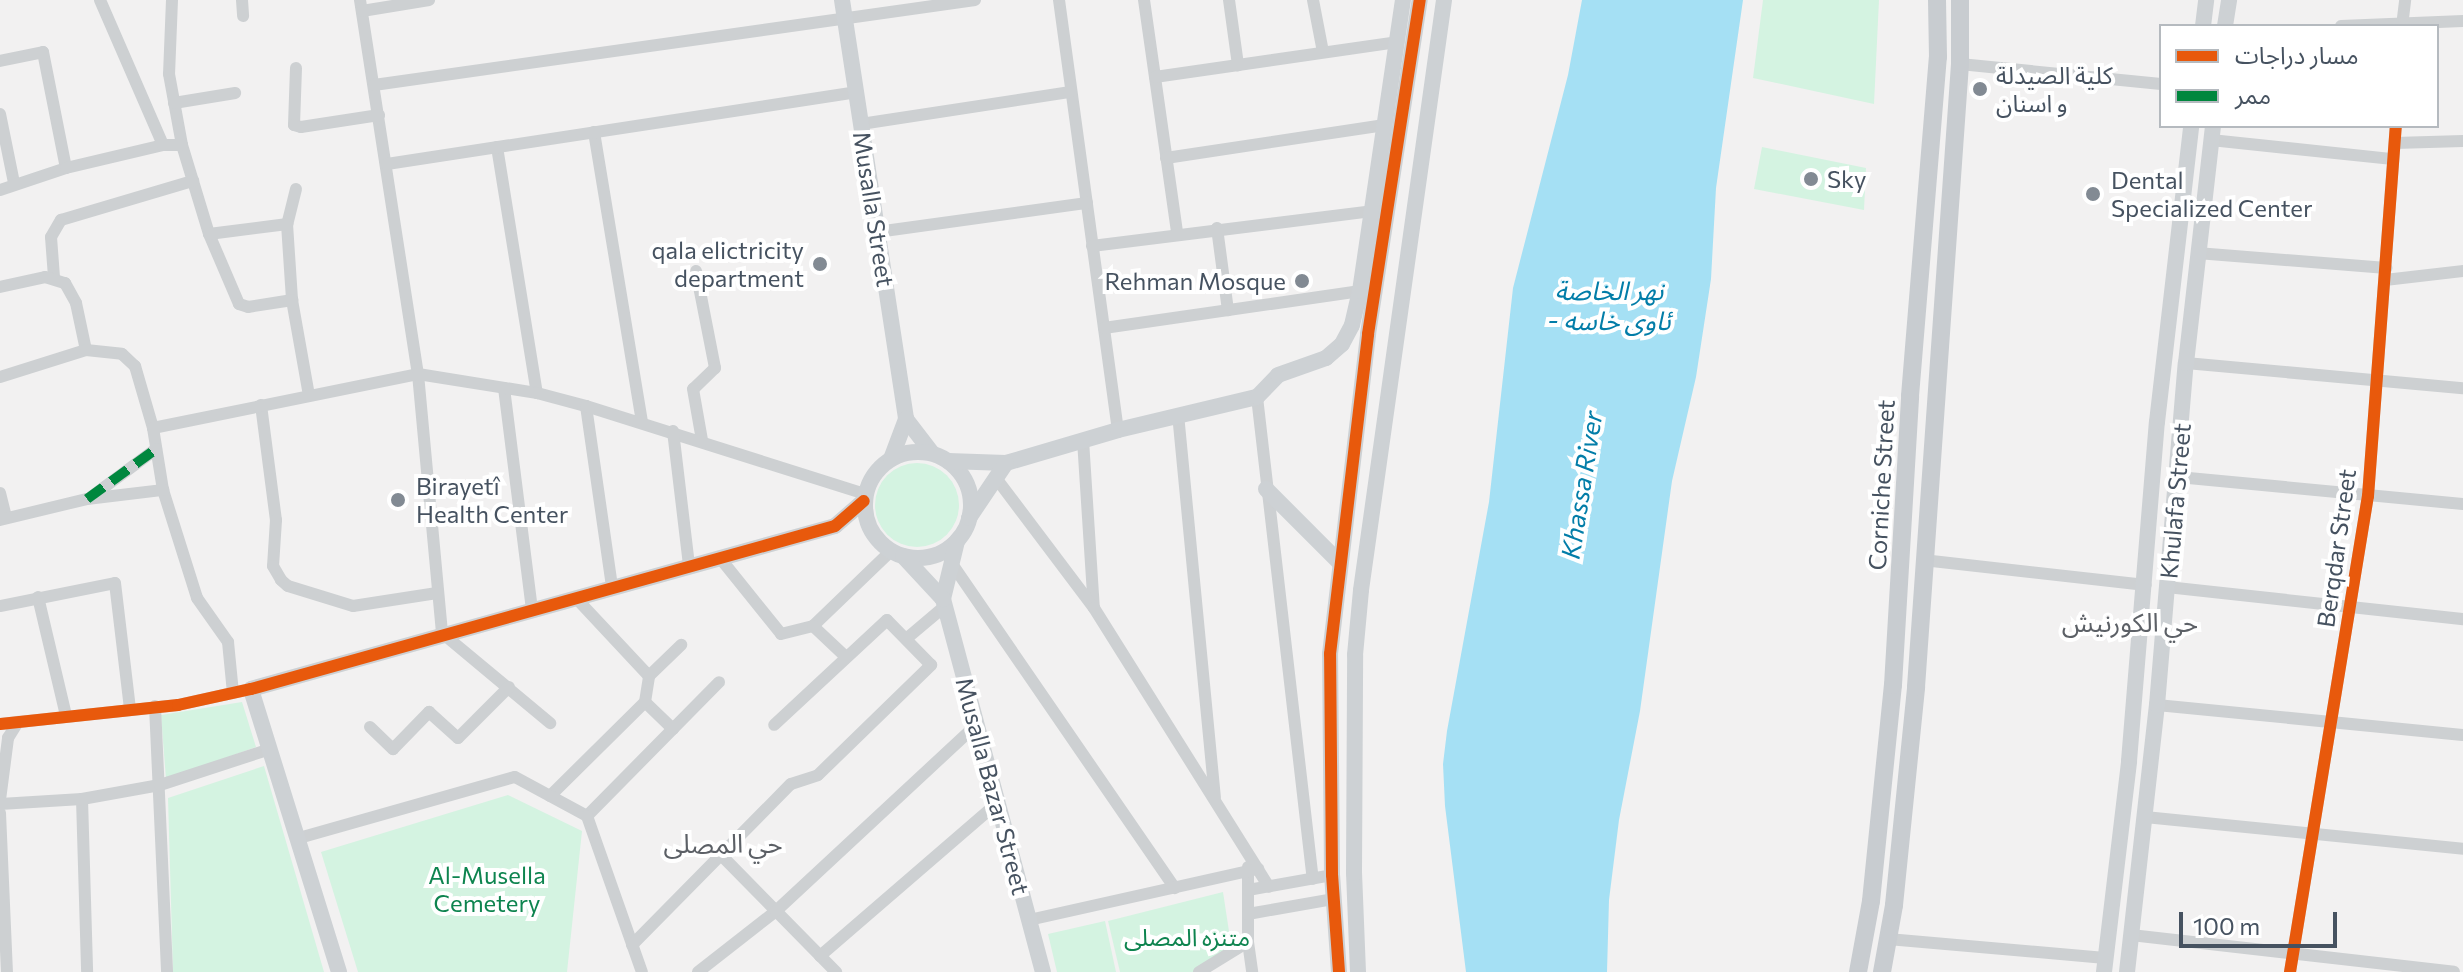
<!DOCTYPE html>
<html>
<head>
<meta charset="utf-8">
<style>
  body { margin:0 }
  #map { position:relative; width:2463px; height:972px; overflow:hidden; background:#f2f1f1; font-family:Commissioner,"Noto Sans Arabic",sans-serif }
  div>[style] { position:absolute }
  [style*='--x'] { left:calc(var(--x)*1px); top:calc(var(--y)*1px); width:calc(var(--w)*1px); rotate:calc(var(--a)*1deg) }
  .green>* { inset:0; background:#d4f3e1 }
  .round { border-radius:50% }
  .water>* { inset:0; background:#a5e0f4 }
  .street>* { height:12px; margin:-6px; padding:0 6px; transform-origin:6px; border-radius:6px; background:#cdd0d2 }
  .secondary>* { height:16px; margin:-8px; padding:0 8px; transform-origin:8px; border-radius:8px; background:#cdd1d4 }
  .secondary>.ring { margin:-8px; padding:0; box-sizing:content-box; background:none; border:16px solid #cdd1d4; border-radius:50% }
  .primary>* { height:18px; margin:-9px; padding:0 9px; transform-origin:9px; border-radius:9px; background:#c8ccd0 }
  .quiet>* { height:10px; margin-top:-5px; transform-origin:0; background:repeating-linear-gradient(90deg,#00873e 0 20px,transparent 0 30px) }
  .cycleway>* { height:12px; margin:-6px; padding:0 6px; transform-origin:6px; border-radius:6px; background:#e8590c }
  .dots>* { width:22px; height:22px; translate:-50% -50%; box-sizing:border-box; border:4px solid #fff; border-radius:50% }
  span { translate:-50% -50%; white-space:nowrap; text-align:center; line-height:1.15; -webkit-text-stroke:8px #fff; paint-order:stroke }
  .poi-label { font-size:24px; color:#465260 }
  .left { translate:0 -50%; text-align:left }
  .right { translate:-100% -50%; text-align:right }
  .street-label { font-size:24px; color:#465260 }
  .park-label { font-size:24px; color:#0e844f }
  .water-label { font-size:26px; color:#027da8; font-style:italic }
  .neighbourhood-label { font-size:26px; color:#5c6066 }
  .legend { position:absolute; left:2159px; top:24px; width:280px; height:104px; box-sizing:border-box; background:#fff; border:2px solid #b5babf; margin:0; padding:10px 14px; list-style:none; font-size:24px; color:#465260 }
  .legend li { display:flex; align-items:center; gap:16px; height:40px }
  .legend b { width:40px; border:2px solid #b5babf }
  .scale { position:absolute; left:2179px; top:912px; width:158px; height:36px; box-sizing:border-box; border:4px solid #465260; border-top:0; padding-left:10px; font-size:24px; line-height:28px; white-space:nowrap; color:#465260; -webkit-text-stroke:6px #fff; paint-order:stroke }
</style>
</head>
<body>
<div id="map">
  <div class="green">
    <i style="clip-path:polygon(1763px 0,1879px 0,1874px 104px,1753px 78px)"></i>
    <i style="clip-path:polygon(1762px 147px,1866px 168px,1864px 210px,1754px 189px)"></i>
    <i class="round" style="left:875px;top:463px;width:84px;height:84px"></i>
    <i style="clip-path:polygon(242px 702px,256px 747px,166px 779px,161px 715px)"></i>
    <i style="clip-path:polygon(264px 766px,324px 972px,173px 972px,168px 798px)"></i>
    <i style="clip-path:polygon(508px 795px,582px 831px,567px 972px,358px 972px,321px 852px)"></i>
    <i style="clip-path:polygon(1223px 892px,1232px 951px,1197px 972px,1120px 972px,1108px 921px)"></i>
    <i style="clip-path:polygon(1105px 921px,1116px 972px,1057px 972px,1048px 934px)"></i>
  </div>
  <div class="water">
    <i style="clip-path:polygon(1582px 0,1743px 0,1716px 188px,1711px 279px,1696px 377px,1672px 481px,1640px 711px,1619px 820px,1609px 900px,1607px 972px,1466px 972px,1445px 806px,1443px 764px,1447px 731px,1489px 502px,1513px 288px,1568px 75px)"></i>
  </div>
  <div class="street">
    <i style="--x:100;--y:0;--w:158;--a:66.5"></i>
    <i style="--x:172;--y:0;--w:74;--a:92.3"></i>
    <i style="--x:169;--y:74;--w:72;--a:79.6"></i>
    <i style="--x:182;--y:145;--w:93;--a:73.1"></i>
    <i style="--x:209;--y:234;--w:76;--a:66.8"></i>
    <i style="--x:239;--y:304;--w:9;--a:18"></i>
    <i style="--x:248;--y:307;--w:45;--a:-9"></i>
    <i style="--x:242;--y:0;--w:16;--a:86"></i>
    <i style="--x:360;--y:0;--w:378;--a:81.2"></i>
    <i style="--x:418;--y:374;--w:260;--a:84.7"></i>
    <i style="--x:442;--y:633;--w:141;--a:39.8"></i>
    <i style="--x:1059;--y:0;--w:434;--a:82.2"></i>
    <i style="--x:1144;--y:0;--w:235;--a:81.9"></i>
    <i style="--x:1229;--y:0;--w:66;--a:82.1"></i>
    <i style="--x:1313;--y:0;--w:53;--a:79.1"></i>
    <i style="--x:362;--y:11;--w:68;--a:-9.3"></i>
    <i style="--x:2341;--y:26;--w:122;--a:-2.3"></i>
    <i style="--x:2402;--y:26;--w:26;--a:-83"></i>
    <i style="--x:0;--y:61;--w:44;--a:-11.8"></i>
    <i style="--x:43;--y:52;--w:118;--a:78.8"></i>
    <i style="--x:1960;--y:64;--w:202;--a:5.7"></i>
    <i style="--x:296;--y:68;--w:57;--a:92"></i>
    <i style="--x:294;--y:125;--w:7;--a:16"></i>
    <i style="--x:301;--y:127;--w:79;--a:-8.7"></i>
    <i style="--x:1155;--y:77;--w:246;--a:-8.2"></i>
    <i style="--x:374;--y:85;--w:607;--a:-8.05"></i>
    <i style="--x:174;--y:103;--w:62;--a:-9.3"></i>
    <i style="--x:0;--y:114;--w:70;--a:78.5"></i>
    <i style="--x:861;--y:124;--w:212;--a:-8.7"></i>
    <i style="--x:594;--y:132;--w:295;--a:80.6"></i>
    <i style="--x:2211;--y:140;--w:183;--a:6"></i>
    <i style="--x:2395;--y:143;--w:68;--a:-1.7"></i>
    <i style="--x:497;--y:147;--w:249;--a:80.8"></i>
    <i style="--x:1166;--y:158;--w:221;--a:-8.6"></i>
    <i style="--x:387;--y:164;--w:474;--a:-8.7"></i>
    <i style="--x:296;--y:189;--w:36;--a:104"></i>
    <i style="--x:287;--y:224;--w:76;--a:86.2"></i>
    <i style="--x:292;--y:300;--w:97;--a:79.9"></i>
    <i style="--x:0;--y:190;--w:70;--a:-18.4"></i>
    <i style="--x:66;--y:168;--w:100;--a:-13.3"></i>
    <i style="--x:163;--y:145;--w:19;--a:0"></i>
    <i style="--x:1217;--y:228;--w:83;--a:82.4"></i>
    <i style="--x:877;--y:232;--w:212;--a:-7.9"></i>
    <i style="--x:209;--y:234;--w:79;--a:-7.3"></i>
    <i style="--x:1092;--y:246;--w:282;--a:-7.1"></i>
    <i style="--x:2197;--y:253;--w:190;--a:4.5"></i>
    <i style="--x:696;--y:271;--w:99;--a:78.9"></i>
    <i style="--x:715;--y:368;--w:30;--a:136"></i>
    <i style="--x:693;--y:389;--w:52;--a:80"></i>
    <i style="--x:54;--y:277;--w:40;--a:-94.3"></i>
    <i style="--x:51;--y:237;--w:20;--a:-60"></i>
    <i style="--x:61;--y:220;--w:138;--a:-16.5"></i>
    <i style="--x:2385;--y:280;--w:79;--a:-6.6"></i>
    <i style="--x:0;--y:287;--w:46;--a:-12.5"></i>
    <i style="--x:45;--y:277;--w:21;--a:17"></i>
    <i style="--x:65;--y:283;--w:23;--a:61"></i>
    <i style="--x:76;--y:303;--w:48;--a:78"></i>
    <i style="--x:1104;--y:328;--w:259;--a:-8.2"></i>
    <i style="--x:2186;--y:363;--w:278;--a:5.2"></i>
    <i style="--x:0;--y:377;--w:90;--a:-17.4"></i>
    <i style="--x:86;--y:350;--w:36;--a:6"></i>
    <i style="--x:122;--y:354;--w:18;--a:43"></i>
    <i style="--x:135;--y:366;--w:65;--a:73.8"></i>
    <i style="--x:153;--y:428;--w:63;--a:80.8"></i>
    <i style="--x:163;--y:490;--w:113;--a:72.5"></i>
    <i style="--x:197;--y:598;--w:54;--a:54.8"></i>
    <i style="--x:228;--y:642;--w:51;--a:84.4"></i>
    <i style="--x:504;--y:388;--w:223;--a:82.8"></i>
    <i style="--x:1257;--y:397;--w:485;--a:83.4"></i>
    <i style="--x:261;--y:405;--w:116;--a:82.6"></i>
    <i style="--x:276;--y:520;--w:46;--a:93.7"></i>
    <i style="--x:273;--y:566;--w:16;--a:60"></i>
    <i style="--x:281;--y:580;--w:9;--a:41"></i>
    <i style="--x:288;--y:586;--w:68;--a:17.1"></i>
    <i style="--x:353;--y:606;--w:85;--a:-8.8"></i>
    <i style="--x:586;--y:406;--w:182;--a:81.8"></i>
    <i style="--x:1178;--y:414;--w:385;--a:84.5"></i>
    <i style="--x:153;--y:428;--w:270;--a:-11.5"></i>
    <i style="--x:418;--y:374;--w:121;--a:9.1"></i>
    <i style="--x:537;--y:393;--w:51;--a:14.9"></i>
    <i style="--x:586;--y:406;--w:293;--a:17.5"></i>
    <i style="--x:673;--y:431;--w:136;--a:83.2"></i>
    <i style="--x:1083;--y:440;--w:168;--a:86.3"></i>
    <i style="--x:2178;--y:477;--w:286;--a:5.4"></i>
    <i style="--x:996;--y:478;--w:163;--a:53"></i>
    <i style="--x:1094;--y:608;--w:329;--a:57.9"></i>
    <i style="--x:0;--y:493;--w:25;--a:76"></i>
    <i style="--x:91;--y:497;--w:81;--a:-36.4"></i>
    <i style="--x:0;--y:520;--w:89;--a:-13.6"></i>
    <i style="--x:87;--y:499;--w:77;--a:-6.8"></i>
    <i style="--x:720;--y:558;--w:97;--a:51.2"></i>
    <i style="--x:781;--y:634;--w:33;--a:-14"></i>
    <i style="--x:813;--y:626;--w:108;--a:-43.9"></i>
    <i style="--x:1923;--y:560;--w:224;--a:6.4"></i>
    <i style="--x:950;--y:561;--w:397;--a:55.5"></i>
    <i style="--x:2167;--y:587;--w:298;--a:6.2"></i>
    <i style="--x:38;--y:597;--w:121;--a:76.7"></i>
    <i style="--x:575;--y:597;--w:108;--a:46.9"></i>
    <i style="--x:0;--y:606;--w:117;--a:-11.3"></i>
    <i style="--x:115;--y:583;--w:126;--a:83.2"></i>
    <i style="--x:813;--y:626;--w:45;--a:43.2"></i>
    <i style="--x:906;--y:639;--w:51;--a:-40.2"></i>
    <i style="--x:645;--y:702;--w:39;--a:44"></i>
    <i style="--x:2157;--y:705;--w:307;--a:5.6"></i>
    <i style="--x:155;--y:706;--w:266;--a:87.4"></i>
    <i style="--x:0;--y:724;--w:179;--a:-6.1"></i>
    <i style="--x:178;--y:705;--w:75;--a:-12.4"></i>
    <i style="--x:370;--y:727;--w:32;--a:44"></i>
    <i style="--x:393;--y:749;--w:52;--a:-45.8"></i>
    <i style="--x:429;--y:712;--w:39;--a:42"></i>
    <i style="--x:458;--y:738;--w:72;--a:-45"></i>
    <i style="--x:550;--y:796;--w:134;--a:-44.7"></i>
    <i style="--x:645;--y:702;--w:26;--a:-81"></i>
    <i style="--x:649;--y:676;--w:45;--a:-44.1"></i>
    <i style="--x:82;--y:799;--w:173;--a:88.3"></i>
    <i style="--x:0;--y:800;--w:63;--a:-82.6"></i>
    <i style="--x:8;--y:738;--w:19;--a:-58"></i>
    <i style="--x:0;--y:804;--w:82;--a:-3.5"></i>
    <i style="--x:82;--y:799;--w:79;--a:-10.2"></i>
    <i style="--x:160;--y:785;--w:116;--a:-18.1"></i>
    <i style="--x:0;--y:813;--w:159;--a:87.5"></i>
    <i style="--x:587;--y:816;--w:188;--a:-45.4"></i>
    <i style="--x:2145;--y:817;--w:320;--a:5.7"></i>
    <i style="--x:299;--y:838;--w:224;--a:-15.8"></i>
    <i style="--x:515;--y:777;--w:82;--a:28.4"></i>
    <i style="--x:587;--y:816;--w:165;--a:70.6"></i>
    <i style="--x:722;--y:856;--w:163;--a:45.5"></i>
    <i style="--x:1248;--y:867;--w:75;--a:90"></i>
    <i style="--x:1248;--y:942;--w:30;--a:82"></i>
    <i style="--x:1248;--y:890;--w:85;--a:-10.1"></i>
    <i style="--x:1248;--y:914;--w:86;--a:-10"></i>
    <i style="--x:1029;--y:920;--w:235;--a:-12.6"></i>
    <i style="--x:2131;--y:935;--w:325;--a:6.5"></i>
    <i style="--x:1888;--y:939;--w:218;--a:5"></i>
    <i style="--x:632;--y:945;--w:226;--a:-45.4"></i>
    <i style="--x:791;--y:784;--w:28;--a:-18"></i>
    <i style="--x:818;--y:775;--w:158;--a:-44.2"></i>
    <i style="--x:931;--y:665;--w:63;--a:-134.4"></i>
    <i style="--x:887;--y:620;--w:154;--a:137.1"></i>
    <i style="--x:820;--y:956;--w:233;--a:-40.8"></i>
    <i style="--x:698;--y:972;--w:99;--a:-38"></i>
    <i style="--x:776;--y:911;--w:272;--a:-42.9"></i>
    <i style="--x:1199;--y:972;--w:57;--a:-31.5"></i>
    <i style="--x:2290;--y:972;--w:482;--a:-80.7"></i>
    <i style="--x:2368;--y:496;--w:371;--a:-85.7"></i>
  </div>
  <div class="secondary">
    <i style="--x:842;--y:0;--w:424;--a:81.3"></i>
    <i style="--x:906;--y:419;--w:43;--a:52.6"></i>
    <i style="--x:2203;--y:26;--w:26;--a:-83"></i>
    <i style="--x:2225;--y:26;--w:26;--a:-81"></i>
    <i class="ring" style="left:865px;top:452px;width:90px;height:90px"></i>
    <i style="--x:891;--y:459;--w:43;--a:-69.4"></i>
    <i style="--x:948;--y:461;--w:58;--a:2"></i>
    <i style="--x:1006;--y:463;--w:117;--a:-16.4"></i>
    <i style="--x:1118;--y:430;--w:143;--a:-13.4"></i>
    <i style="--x:1257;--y:397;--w:30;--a:-46"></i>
    <i style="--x:1278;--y:375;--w:51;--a:-19.5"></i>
    <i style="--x:1326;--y:358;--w:21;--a:-41"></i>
    <i style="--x:1342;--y:344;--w:21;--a:-62"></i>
    <i style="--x:1352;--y:325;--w:35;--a:-77"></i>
    <i style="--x:1360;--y:291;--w:294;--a:-81.6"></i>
    <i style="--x:1266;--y:489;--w:103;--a:45"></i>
    <i style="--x:969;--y:518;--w:66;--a:-56.1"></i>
    <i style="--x:957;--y:541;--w:60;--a:103.6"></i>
    <i style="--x:943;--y:599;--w:386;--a:75"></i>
    <i style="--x:903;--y:556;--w:59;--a:47.1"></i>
    <i style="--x:339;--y:972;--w:296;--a:-107.3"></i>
    <i style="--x:251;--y:689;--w:606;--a:-15.59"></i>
    <i style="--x:835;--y:526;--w:38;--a:-41"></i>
    <i style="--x:1339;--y:972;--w:97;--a:-94.1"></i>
    <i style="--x:1332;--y:875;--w:221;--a:-90.5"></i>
    <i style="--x:1330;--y:654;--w:322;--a:-83.2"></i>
    <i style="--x:1368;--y:334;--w:338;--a:-81.2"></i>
    <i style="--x:1358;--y:972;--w:99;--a:-92.3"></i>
    <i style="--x:1354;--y:873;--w:218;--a:-89.7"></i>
    <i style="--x:1355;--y:655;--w:65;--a:-84.7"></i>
    <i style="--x:1361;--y:590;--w:596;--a:-81.99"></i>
    <i style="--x:2104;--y:972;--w:212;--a:-83.2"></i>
    <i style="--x:2129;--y:761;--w:340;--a:-85.3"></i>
    <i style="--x:2157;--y:422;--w:298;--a:-83.4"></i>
    <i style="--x:2127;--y:972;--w:269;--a:-83.6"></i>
    <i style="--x:2157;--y:705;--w:343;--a:-85.2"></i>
    <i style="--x:2186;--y:363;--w:239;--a:-83.5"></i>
  </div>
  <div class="primary">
    <i style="--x:1858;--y:972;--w:72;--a:-79.6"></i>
    <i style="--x:1871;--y:901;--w:217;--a:-84.2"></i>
    <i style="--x:1893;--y:685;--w:289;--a:-86.6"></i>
    <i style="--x:1910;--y:396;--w:340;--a:-85.3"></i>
    <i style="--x:1938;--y:57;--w:57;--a:-91"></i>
    <i style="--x:1882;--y:972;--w:68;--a:-79.8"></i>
    <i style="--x:1894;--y:905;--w:219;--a:-84.2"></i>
    <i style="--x:1916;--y:687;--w:625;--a:-85.96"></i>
    <i style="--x:1960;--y:64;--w:64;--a:-90"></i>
  </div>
  <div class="quiet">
    <i style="--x:87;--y:499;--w:85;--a:-35.9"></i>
  </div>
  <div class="cycleway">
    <i style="--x:0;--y:724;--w:179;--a:-6.1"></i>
    <i style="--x:178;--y:705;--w:75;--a:-12.4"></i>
    <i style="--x:251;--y:689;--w:606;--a:-15.59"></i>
    <i style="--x:835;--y:526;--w:38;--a:-41"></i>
    <i style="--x:1339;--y:972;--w:97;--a:-94.1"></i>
    <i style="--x:1332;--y:875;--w:221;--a:-90.5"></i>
    <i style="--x:1330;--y:654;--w:322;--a:-83.2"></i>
    <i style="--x:1368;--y:334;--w:338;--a:-81.2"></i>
    <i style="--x:2290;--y:972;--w:482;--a:-80.7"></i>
    <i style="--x:2368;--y:496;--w:371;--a:-85.7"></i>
  </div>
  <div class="dots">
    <i style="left:1980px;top:89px;background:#828a93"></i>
    <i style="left:1811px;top:179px;background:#828a93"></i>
    <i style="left:2093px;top:194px;background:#828a93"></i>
    <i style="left:820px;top:264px;background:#828a93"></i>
    <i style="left:1302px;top:281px;background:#828a93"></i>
    <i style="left:398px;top:500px;background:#828a93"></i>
  </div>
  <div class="poi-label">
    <span class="left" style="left:1996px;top:89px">كلية الصيدلة<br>و اسنان</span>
    <span class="left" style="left:1827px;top:179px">Sky</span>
    <span class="left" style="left:2111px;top:194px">Dental<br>Specialized Center</span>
    <span class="right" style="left:804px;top:264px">qala elictricity<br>department</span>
    <span class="right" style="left:1286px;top:281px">Rehman Mosque</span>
    <span class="left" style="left:416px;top:500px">Birayetî<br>Health Center</span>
  </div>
  <div class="street-label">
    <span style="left:874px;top:209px;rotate:81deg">Musalla Street</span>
    <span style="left:1881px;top:485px;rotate:-87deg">Corniche Street</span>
    <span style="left:2175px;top:501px;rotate:-85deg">Khulafa Street</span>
    <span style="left:2336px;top:548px;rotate:-82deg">Berqdar Street</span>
    <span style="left:993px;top:786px;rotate:75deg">Musalla Bazar Street</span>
  </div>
  <div class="park-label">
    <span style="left:487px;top:889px">Al-Musella<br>Cemetery</span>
    <span style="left:1187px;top:937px">متنزه المصلى</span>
  </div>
  <div class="water-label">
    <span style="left:1609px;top:305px">نهر الخاصة<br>- ئاوی خاسە</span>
    <span style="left:1581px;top:485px;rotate:-81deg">Khassa River</span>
  </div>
  <div class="neighbourhood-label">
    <span style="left:2130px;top:622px">حي الكورنيش</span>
    <span style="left:723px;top:843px">حي المصلى</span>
  </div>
  <ul class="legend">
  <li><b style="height:10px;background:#e8590c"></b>مسار دراجات</li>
  <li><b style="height:10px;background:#00873e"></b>ممر</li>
  </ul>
  <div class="scale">100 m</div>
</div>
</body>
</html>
